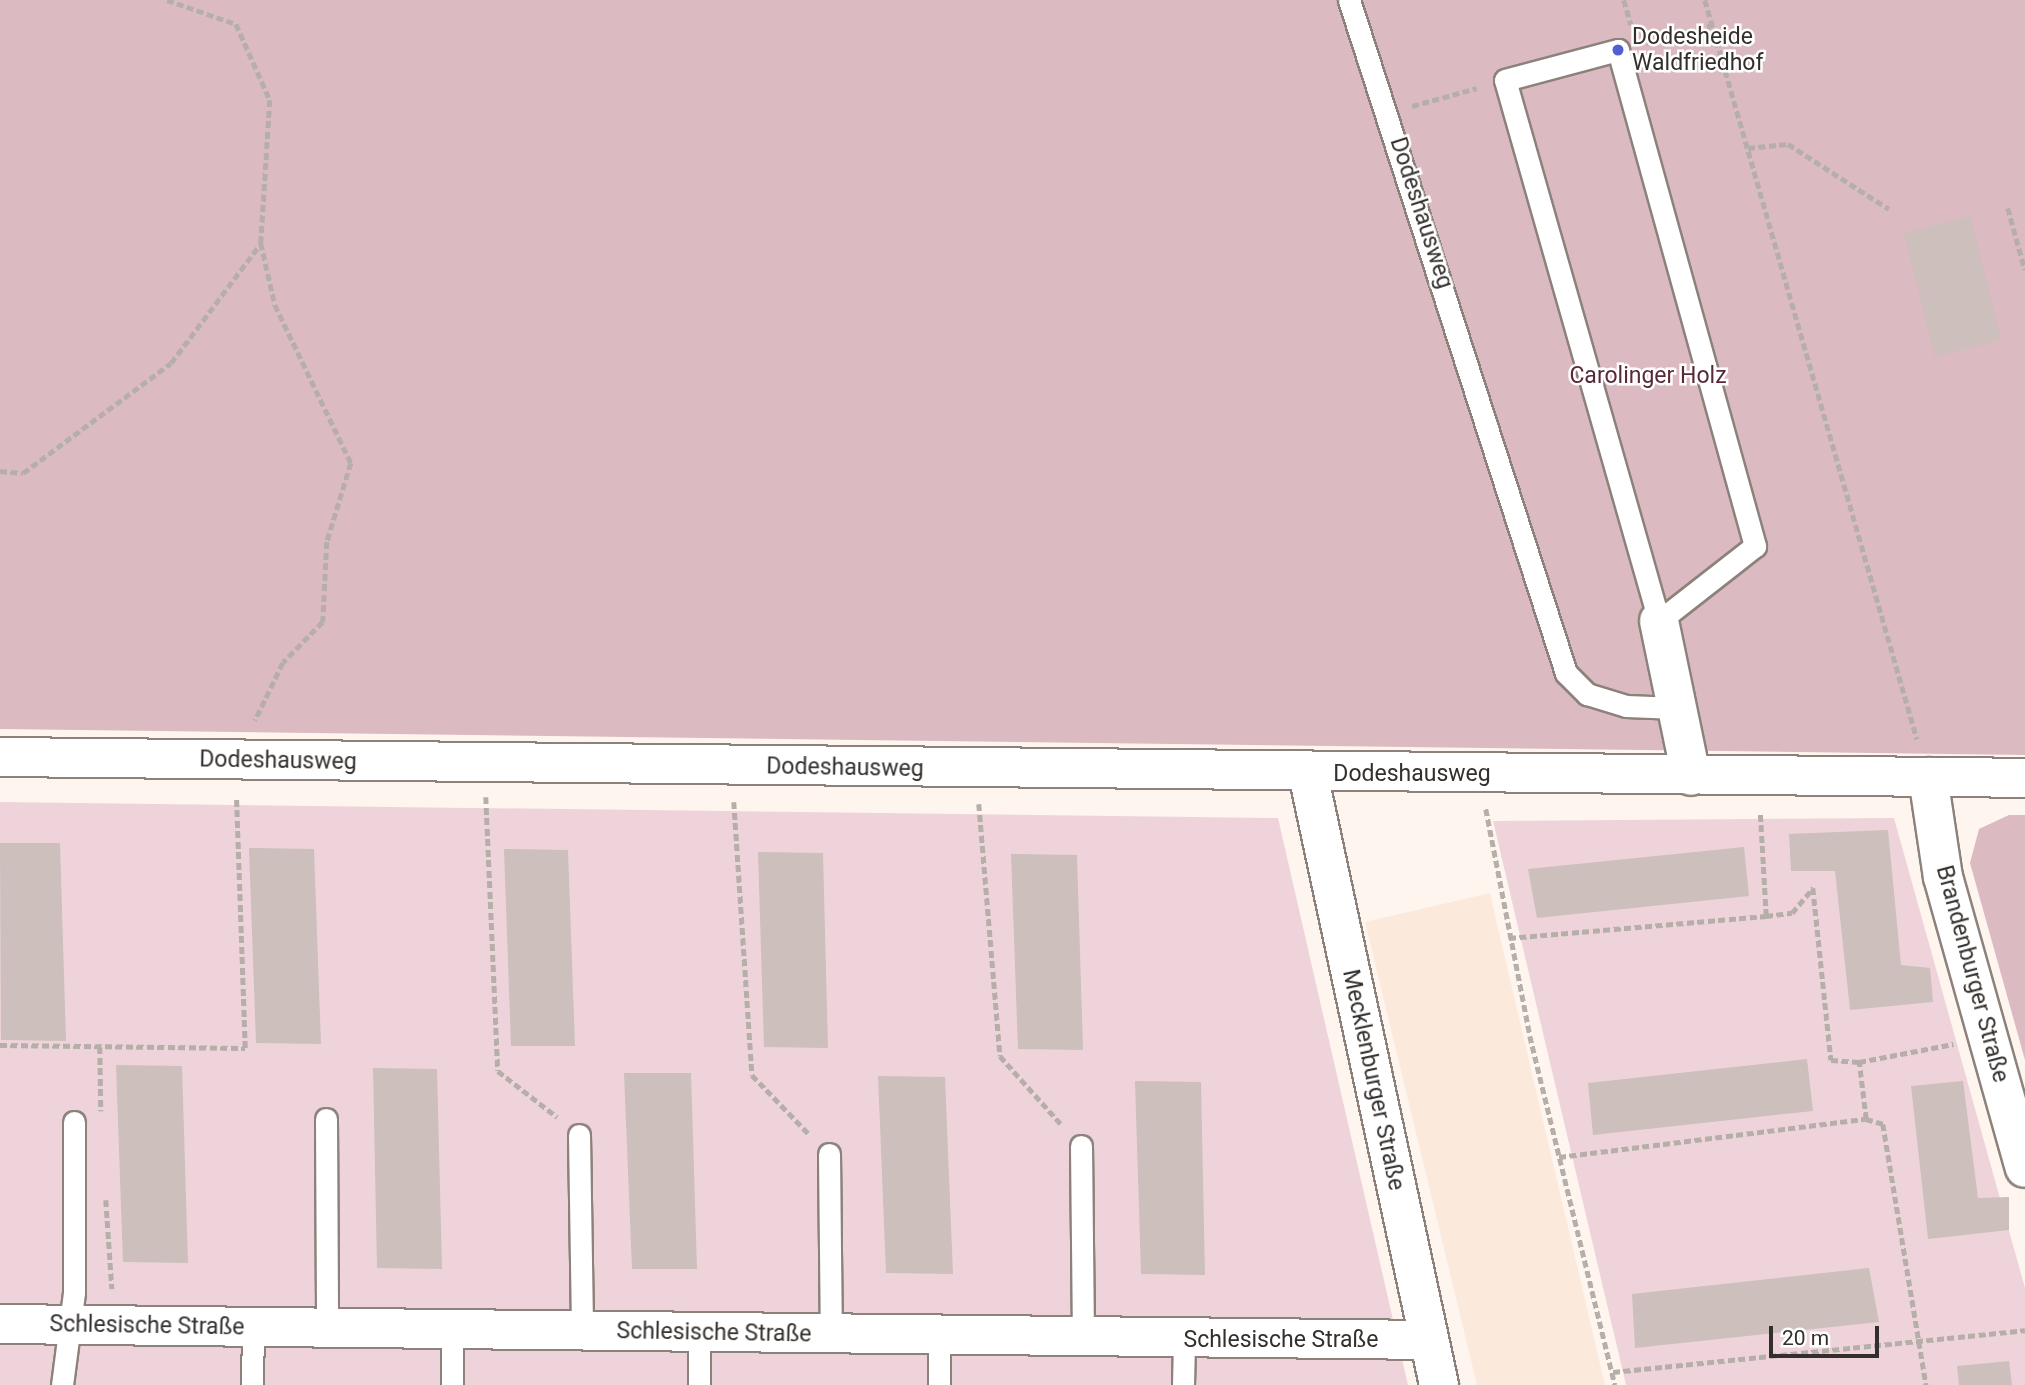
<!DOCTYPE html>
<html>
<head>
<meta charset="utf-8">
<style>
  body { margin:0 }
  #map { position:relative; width:2025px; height:1385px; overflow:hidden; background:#fef5ef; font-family:Roboto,sans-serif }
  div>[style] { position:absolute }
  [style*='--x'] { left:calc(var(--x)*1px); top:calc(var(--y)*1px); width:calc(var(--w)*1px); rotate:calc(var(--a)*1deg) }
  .built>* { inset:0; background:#fbe9dc }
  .green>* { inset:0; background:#eed4da }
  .forest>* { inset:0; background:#dcbac2 }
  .building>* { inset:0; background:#ccbfbc }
  .path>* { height:4.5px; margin-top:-2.25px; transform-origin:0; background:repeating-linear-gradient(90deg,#b5aea9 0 7px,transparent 0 10.5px) }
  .roads { filter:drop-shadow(2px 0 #8c827b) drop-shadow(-2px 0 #8c827b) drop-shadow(0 2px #8c827b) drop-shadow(0 -2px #8c827b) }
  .service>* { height:21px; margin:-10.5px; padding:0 10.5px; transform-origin:10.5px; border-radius:10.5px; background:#fff }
  .minor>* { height:38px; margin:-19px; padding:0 19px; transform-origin:19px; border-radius:19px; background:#fff }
  .dots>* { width:19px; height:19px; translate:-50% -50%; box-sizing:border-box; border:4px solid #fff; border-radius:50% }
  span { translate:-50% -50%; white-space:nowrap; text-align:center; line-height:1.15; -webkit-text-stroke:5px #fff; paint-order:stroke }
  .poi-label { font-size:23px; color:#332f2c }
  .left { translate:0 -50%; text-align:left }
  .street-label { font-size:23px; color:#332f2c }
  .park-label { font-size:23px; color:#582a38 }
  .scale { position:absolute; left:1769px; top:1326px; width:110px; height:32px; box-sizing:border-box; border:4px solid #332f2c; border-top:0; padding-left:9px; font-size:21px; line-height:24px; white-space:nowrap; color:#332f2c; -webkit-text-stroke:5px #fff; paint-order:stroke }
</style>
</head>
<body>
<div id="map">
  <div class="built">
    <i style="clip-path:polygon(1490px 893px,1490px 894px,1605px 1385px,1477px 1385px,1365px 922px)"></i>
  </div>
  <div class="green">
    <i style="clip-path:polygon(0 802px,1278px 818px,1408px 1385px,0 1385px)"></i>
    <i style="clip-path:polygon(1894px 818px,2025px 1288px,2025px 1385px,1626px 1385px,1493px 821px)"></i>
  </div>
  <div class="forest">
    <i style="clip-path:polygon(0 0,2025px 0,2025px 755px,0 729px)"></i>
    <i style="clip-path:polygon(2009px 815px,2025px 815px,2025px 1060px,1970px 863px,1979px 829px)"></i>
  </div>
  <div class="building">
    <i style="clip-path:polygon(1970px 216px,2001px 340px,1935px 357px,1904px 233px)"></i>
    <i style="clip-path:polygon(1888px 830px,1901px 965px,1930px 968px,1933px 1002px,1850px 1010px,1835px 871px,1791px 871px,1789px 834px)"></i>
    <i style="clip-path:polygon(0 843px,60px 843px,66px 1041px,1px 1040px)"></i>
    <i style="clip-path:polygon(1744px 847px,1749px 896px,1537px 918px,1528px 869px)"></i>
    <i style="clip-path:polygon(249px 848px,314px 849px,321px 1044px,256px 1043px)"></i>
    <i style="clip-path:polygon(504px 849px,568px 850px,575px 1046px,511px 1046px)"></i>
    <i style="clip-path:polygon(758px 852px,823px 853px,828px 1048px,764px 1047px)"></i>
    <i style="clip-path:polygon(1011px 854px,1077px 855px,1083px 1050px,1018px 1049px)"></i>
    <i style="clip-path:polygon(1807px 1059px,1813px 1111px,1593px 1135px,1588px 1083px)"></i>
    <i style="clip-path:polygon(116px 1065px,182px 1066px,188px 1263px,123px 1262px)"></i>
    <i style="clip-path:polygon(373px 1068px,437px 1069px,442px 1269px,377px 1268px)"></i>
    <i style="clip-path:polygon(624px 1073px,691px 1073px,697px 1269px,632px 1269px)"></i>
    <i style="clip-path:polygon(878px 1076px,945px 1077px,953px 1274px,886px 1273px)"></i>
    <i style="clip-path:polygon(1135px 1081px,1201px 1082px,1205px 1275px,1141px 1274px)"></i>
    <i style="clip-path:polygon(1963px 1081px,1978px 1198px,2009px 1197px,2009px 1230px,1928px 1239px,1911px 1086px)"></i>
    <i style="clip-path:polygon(1869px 1268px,1879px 1322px,1635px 1348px,1632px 1294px)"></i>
    <i style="clip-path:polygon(2009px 1361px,2012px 1385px,1959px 1385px,1957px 1366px)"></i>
  </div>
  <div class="path">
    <i style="--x:167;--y:0;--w:73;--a:19.2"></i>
    <i style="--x:236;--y:24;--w:83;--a:65.9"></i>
    <i style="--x:270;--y:100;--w:143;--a:93.6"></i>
    <i style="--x:261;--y:243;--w:64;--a:77.3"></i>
    <i style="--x:275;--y:305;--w:175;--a:64.3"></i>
    <i style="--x:351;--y:463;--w:83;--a:106.9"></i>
    <i style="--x:327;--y:542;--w:80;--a:92.9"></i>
    <i style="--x:323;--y:622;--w:57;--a:134.3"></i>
    <i style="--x:283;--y:663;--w:64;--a:115.8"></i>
    <i style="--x:1624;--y:0;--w:26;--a:74"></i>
    <i style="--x:1705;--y:0;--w:769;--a:73.99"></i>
    <i style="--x:1646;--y:43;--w:69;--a:-15"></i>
    <i style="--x:1412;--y:106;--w:67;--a:-15.5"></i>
    <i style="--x:1748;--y:148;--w:40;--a:-5.7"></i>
    <i style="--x:1788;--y:144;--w:120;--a:32.8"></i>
    <i style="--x:2008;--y:208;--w:64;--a:74.7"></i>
    <i style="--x:0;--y:471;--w:23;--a:5"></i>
    <i style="--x:23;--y:473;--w:184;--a:-36.6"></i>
    <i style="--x:171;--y:363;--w:150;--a:-53.1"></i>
    <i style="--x:486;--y:797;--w:274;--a:87.5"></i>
    <i style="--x:498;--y:1071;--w:75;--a:37.9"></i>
    <i style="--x:734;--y:802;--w:274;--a:86.2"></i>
    <i style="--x:752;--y:1075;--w:82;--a:46"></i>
    <i style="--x:979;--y:804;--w:253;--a:85.2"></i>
    <i style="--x:1000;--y:1056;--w:93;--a:48.1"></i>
    <i style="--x:1486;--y:809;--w:231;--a:79"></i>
    <i style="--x:1530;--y:1036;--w:359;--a:76.3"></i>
    <i style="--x:1766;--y:916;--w:26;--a:-7"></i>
    <i style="--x:1792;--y:913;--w:33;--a:-50"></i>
    <i style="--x:1813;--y:888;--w:173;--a:84"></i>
    <i style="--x:1831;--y:1060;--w:28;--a:4"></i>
    <i style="--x:1509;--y:938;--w:258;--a:-4.9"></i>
    <i style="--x:1766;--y:916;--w:103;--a:-93.3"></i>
    <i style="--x:0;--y:1045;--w:245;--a:0.7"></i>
    <i style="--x:245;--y:1048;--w:252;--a:-92"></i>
    <i style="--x:100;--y:1047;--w:64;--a:89.1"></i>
    <i style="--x:1866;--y:1119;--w:57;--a:-97"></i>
    <i style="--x:1859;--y:1062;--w:96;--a:-10.8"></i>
    <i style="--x:1559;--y:1157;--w:309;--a:-7.1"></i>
    <i style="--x:1866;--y:1119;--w:18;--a:16"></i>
    <i style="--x:1883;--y:1124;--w:265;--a:80.6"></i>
    <i style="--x:106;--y:1200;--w:89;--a:86.1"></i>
    <i style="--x:1613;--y:1372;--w:414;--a:-5.8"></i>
  </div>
  <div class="roads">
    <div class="service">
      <i style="--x:1349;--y:0;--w:707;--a:72.13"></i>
      <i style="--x:1566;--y:673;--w:30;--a:45"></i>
      <i style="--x:1587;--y:694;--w:41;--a:17.1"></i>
      <i style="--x:1626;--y:706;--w:51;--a:2.2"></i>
      <i style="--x:1618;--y:50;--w:515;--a:74.56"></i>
      <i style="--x:1755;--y:546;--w:122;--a:142"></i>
      <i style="--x:1659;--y:621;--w:562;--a:-105.89"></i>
      <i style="--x:1505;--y:80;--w:117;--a:-14.9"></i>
      <i style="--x:326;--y:1119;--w:209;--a:89.7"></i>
      <i style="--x:579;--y:1135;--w:197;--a:89.1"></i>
      <i style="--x:1081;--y:1146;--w:193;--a:89.4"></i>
      <i style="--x:829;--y:1154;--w:181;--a:89.4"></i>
      <i style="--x:62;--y:1385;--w:94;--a:-82.6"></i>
      <i style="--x:74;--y:1292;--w:170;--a:-90"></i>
      <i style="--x:252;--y:1385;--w:58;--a:-89"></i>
      <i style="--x:452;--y:1385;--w:54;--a:-90"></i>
      <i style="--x:699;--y:1385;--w:52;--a:-90"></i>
      <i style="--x:939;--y:1385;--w:48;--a:-90"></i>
      <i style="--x:1183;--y:1385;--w:45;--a:-88.7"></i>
    </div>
    <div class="minor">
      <i style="--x:1659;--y:621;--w:158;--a:78.3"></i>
      <i style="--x:0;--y:757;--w:2025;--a:0.59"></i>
      <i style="--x:1308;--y:774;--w:625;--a:77.9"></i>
      <i style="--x:1928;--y:777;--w:101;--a:81.5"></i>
      <i style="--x:1943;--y:877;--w:302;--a:74.3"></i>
      <i style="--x:0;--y:1324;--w:1428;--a:0.64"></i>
    </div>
  </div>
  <div class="dots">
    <i style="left:1618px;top:50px;background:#525ed4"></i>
  </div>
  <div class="poi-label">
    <span class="left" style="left:1632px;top:50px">Dodesheide<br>Waldfriedhof</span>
  </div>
  <div class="street-label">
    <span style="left:1421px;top:213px;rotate:72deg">Dodeshausweg</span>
    <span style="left:278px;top:761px;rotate:1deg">Dodeshausweg</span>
    <span style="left:845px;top:768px;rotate:1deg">Dodeshausweg</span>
    <span style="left:1412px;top:774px">Dodeshausweg</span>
    <span style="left:1972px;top:974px;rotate:75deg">Brandenburger Straße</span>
    <span style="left:1373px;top:1080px;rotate:78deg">Mecklenburger Straße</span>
    <span style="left:147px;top:1326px;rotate:1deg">Schlesische Straße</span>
    <span style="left:714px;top:1333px;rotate:1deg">Schlesische Straße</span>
    <span style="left:1281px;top:1340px">Schlesische Straße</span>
  </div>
  <div class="park-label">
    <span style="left:1648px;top:376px">Carolinger Holz</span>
  </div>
  <div class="scale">20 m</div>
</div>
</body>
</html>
